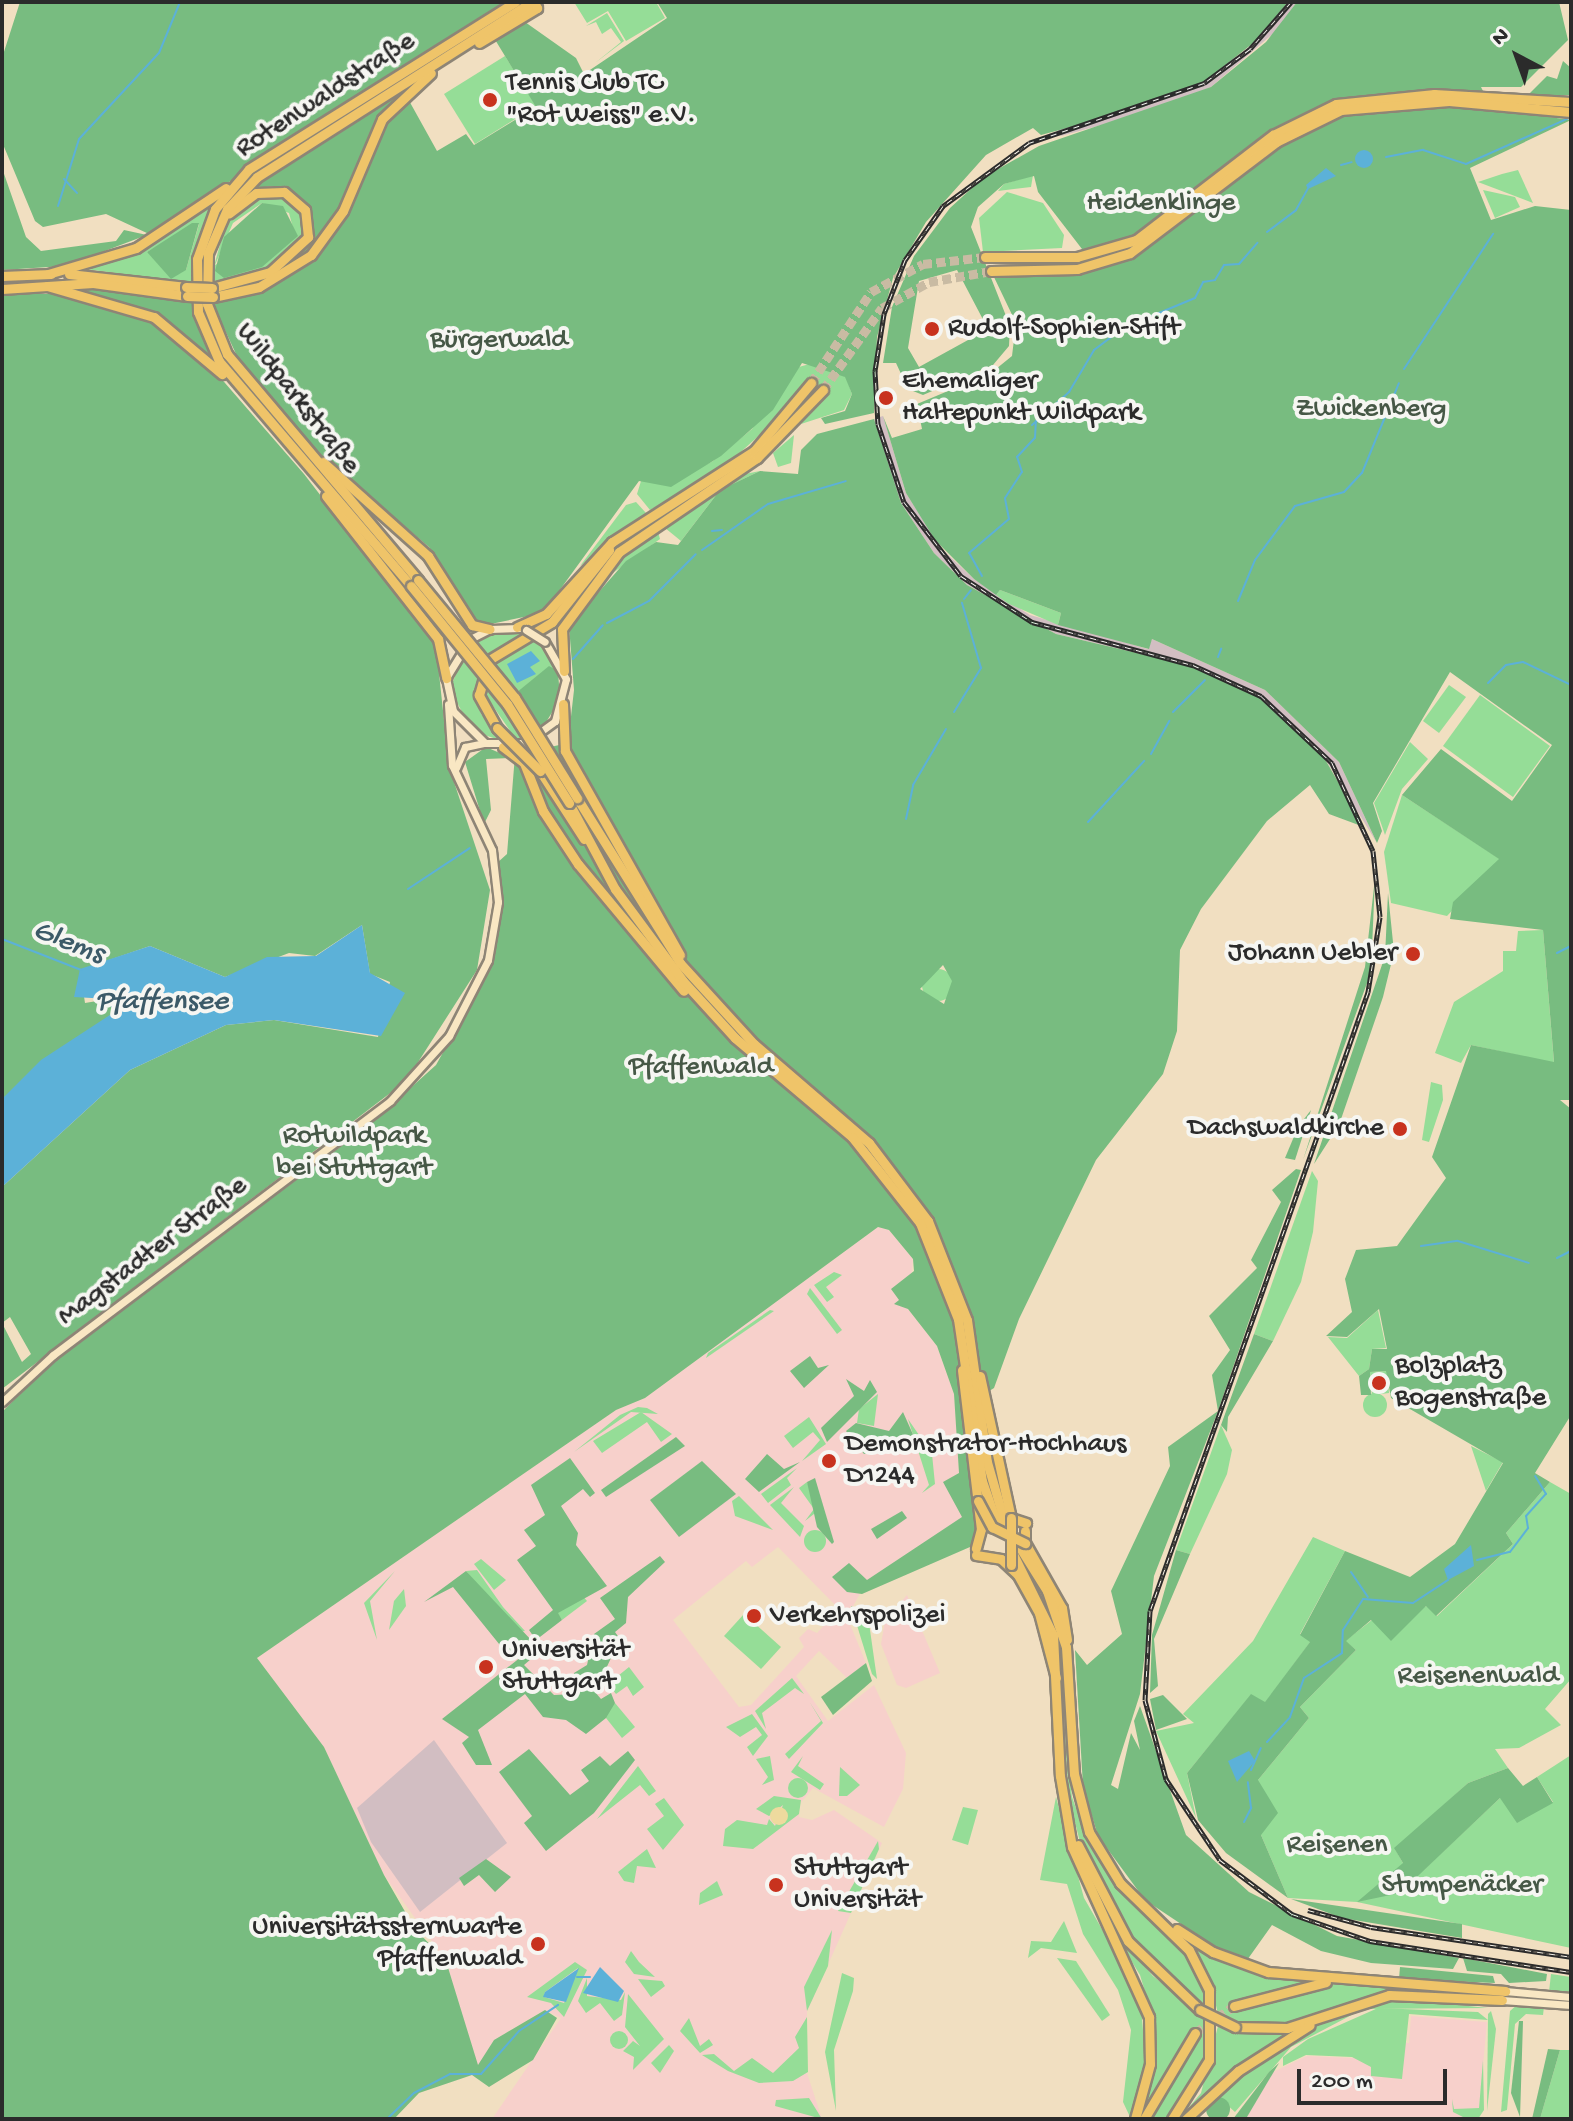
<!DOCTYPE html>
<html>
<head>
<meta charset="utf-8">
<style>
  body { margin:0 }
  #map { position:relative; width:1573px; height:2121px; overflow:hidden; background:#f1dfc1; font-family:"Gochi Hand",sans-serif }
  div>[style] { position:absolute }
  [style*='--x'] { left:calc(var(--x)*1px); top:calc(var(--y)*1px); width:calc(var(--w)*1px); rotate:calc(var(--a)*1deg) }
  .built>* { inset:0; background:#f7d0cb }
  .industrial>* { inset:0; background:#d2bec2 }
  .green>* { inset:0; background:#95dd97 }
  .round { border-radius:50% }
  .forest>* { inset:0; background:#78bc80 }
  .sand>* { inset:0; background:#eeda9e }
  .water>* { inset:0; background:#5cb1d8 }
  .stream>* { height:2px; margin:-1px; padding:0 1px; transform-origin:1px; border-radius:1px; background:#5cb1d8 }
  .highway-tunnel>* { height:9px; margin-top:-4.5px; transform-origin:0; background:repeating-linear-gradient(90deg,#c9bba3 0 9px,transparent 0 13.5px) }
  .roads { filter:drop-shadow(2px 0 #8e8576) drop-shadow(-2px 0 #8e8576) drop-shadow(0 2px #8e8576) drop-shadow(0 -2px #8e8576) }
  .secondary>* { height:7px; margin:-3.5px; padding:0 3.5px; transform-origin:3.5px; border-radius:3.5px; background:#f9e7c3 }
  .highway>* { height:9px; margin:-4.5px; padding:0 4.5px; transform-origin:4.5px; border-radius:4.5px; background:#efc469 }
  .rail>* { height:5px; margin-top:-2.5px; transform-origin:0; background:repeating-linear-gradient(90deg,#f6f6f2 0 6px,#2b2b2b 0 12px); box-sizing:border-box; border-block:2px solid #2b2b2b }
  .bridges { filter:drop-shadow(2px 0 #8e8576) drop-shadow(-2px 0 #8e8576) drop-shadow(0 2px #8e8576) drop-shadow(0 -2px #8e8576) }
  .secondary-bridge>* { height:7px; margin:-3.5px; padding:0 3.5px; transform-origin:3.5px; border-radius:3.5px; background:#f9e7c3 }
  .highway-bridge>* { height:9px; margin:-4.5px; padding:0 4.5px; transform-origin:4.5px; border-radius:4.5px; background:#efc469 }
  .dots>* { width:22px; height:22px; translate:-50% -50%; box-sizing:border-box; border:4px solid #f6f6f2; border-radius:50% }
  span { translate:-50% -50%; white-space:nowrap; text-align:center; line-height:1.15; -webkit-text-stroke:8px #f6f6f2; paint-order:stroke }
  .poi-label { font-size:28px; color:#2b2b2b }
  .left { translate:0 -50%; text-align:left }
  .right { translate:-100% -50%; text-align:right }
  .street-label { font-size:28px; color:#2b2b2b }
  .park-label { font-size:28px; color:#465846 }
  .water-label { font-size:30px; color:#3c5a68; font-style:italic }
  .frame { position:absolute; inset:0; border:4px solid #2b2b2b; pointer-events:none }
  .north { position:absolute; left:1477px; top:16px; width:80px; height:80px; -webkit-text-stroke:6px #f6f6f2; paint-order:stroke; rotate:319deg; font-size:22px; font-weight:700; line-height:32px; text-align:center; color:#2b2b2b }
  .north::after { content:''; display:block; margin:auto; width:28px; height:36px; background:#2b2b2b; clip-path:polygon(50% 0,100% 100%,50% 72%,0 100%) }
  .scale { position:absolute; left:1297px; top:2069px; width:150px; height:36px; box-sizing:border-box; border:4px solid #2b2b2b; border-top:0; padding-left:10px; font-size:24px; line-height:28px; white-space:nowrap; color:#2b2b2b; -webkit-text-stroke:6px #f6f6f2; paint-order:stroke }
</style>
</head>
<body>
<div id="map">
  <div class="built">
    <i style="clip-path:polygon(evenodd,878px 1227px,889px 1230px,913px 1259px,908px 1309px,937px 1346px,954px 1394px,959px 1473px,944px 1482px,963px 1517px,867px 1581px,847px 1617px,866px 1663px,847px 1678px,819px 1651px,796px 1676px,828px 1721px,874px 1685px,906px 1753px,903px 1789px,884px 1827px,813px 1788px,798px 1806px,799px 1817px,812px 1820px,834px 1810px,882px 1843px,807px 2012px,807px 2073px,822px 2119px,492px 2119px,561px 2018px,545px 2010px,494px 2040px,478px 2066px,446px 1961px,384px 1875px,324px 1747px,257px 1658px,616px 1410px,645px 1398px,878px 1227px,778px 1547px,839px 1609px,817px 1633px,808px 1629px,799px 1638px,804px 1647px,751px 1705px,739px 1707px,673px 1620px,746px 1561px,752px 1567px,778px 1547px)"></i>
    <i style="clip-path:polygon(907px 1595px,940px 1673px,906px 1688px,897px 1685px,881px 1644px,885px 1621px)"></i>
    <i style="clip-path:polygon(1411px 2016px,1487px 2022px,1478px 2119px,1245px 2119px,1273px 2072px,1307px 2056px,1353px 2058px,1354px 2040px,1409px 2043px)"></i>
  </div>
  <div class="industrial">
    <i style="clip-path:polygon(1288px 2px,1297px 2px,1276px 31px,1211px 87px,1164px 108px,1061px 136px,1058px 130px,1241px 55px)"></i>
    <i style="clip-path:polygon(883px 416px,906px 493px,941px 548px,974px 579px,1030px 615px,1148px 649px,1152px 639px,1265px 690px,1339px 762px,1377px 843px,1322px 754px,1260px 697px,1192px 666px,1056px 634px,967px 585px,934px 553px,901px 503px,879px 445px,874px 419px)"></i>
    <i style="clip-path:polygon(434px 1740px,507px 1843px,420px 1912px,371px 1842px,357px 1808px)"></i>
  </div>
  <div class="green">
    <i style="clip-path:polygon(574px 2px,656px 2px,665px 18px,626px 41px,608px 11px,587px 23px)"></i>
    <i style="clip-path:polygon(607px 13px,624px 41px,595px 63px,621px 42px,611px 28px,602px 34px,596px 22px,586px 26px)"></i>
    <i style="clip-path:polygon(505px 56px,536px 106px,475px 144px,444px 94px)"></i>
    <i style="clip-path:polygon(1518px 170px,1533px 203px,1478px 182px,1502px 174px)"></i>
    <i style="clip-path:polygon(1033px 175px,1031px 187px,998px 191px,1004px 184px)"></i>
    <i style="clip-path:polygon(1483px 190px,1515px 197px,1520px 207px,1495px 218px)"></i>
    <i style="clip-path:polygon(1007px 192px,1043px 203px,1064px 235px,1062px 248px,983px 252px,979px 218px)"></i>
    <i style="clip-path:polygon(evenodd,279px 193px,302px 211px,305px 234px,296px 250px,260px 273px,209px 284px,226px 223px,255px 197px,279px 193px,262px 203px,289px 213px,293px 228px,215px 265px,233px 223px,262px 203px)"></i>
    <i style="clip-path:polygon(evenodd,219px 198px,200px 236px,191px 283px,85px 269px,157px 241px,219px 198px,199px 224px,186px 270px,147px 252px,168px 240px,199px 224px)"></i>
    <i style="clip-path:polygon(817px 362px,846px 377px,852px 394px,844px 410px,801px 424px,824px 392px,819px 388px,802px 409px,815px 385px,723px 468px,650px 510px,637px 494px,641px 481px,686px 475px,713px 461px,752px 429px,795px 368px)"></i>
    <i style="clip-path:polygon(794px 435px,791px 463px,778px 467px,773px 453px)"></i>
    <i style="clip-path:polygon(760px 471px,720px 490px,681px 541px,659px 523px,740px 475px)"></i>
    <i style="clip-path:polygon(636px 502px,646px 513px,580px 566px,626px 505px)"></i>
    <i style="clip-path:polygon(656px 525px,660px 539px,603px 580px,623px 553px)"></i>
    <i style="clip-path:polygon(1000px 590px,1061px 613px,1058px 625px,1009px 604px,996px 595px)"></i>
    <i style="clip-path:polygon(498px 632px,524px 634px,489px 653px,475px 687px,481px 714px,506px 742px,472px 731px,450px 689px,466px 648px)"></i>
    <i style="clip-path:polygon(534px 639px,555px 661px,542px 729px,517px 741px,484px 693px,492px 663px)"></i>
    <i style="clip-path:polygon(1449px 685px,1466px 697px,1439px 733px,1423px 721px)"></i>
    <i style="clip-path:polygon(1480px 695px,1550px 746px,1513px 797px,1443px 746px)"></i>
    <i style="clip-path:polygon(1410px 742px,1428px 759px,1402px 789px,1385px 835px,1374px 803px)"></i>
    <i style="clip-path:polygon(1402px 795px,1500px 859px,1447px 916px,1391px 903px,1384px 852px)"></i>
    <i style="clip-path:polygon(1543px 930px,1554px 1063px,1471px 1045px,1461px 1063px,1435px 1053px,1454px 1002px,1503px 971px,1503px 951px,1516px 951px,1518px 931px)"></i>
    <i class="round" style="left:922px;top:969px;width:32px;height:32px"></i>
    <i style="clip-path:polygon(1431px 1082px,1442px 1085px,1443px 1100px,1429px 1142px,1422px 1140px)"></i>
    <i style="clip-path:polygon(1312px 1171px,1318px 1181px,1313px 1232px,1301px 1282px,1273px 1341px,1254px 1334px)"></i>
    <i style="clip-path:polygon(834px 1272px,842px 1275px,826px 1287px,834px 1297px,827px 1302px,814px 1285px)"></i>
    <i style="clip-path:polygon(810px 1288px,842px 1330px,837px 1334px,807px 1294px)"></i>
    <i style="clip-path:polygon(770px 1310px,774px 1311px,706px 1358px,708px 1353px)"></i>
    <i style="clip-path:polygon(1378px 1310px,1386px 1348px,1372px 1349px,1369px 1369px,1359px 1376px,1328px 1337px,1347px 1338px)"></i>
    <i style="clip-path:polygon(1387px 1371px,1389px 1393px,1372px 1395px,1370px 1372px)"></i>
    <i class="round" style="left:1363px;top:1393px;width:24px;height:24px"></i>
    <i style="clip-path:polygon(878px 1394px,874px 1426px,857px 1423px,859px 1409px)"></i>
    <i style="clip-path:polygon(647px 1408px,658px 1414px,631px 1412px,574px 1452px,620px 1415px,638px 1407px)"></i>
    <i style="clip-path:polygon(641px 1412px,672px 1434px,661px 1442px,647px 1422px,602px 1453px,593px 1441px)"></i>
    <i style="clip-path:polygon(809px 1417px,826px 1444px,802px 1461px,820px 1440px,813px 1432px,793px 1448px,784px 1436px)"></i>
    <i style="clip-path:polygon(908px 1419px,932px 1454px,935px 1484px,922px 1493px,929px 1485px)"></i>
    <i style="clip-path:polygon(1221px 1425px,1232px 1450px,1227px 1474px,1190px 1554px,1176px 1550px)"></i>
    <i style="clip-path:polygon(1471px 1446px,1503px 1462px,1486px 1491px)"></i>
    <i style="clip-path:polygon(797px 1468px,787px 1478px,791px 1485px,768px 1503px,761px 1494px)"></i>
    <i style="clip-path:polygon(807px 1482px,819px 1510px,805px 1521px,814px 1509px,799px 1488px)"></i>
    <i style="clip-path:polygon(1550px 1482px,1571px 1494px,1571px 1679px,1545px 1709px,1561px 1725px,1519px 1748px,1495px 1749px,1508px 1768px,1468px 1783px,1395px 1849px,1403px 1863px,1400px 1892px,1500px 1798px,1553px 1802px,1537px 1777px,1571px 1755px,1571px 1948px,1357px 1902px,1288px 1898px,1261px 1835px,1258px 1780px,1309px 1718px,1300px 1707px,1356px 1650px,1345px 1641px,1372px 1620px,1427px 1606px,1437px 1616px,1513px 1544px,1506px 1533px)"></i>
    <i style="clip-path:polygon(794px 1487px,781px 1503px,804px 1526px,800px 1537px,770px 1505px)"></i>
    <i style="clip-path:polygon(739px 1496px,773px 1530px,735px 1516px,732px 1501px)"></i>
    <i class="round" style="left:804px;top:1530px;width:22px;height:22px"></i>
    <i style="clip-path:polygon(1313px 1537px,1345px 1551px,1300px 1634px,1311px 1641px,1265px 1703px,1251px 1695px,1187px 1773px,1196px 1818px,1156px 1731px,1194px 1723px,1183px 1714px,1253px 1641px)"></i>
    <i style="clip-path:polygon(481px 1559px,506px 1580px,494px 1590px,474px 1564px)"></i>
    <i style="clip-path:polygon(477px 1570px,503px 1607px,525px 1631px,516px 1632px,466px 1571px)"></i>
    <i style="clip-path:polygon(395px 1571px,370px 1601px,377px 1640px,364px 1603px)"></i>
    <i style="clip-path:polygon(404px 1589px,406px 1606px,389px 1630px,394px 1601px)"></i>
    <i style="clip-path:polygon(582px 1595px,587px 1601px,562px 1620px,557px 1613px)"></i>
    <i style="clip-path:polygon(851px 1606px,868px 1616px,877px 1679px,872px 1674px)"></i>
    <i style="clip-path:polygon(744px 1614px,781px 1647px,761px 1669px,724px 1636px)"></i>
    <i style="clip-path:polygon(629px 1667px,644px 1687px,633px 1696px,627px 1686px,616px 1694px,608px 1684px)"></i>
    <i style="clip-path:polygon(792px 1678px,804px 1694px,795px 1688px,762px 1713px,766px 1729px,755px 1711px)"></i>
    <i style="clip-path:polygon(809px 1701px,823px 1723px,789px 1759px,785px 1754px,821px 1721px)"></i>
    <i style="clip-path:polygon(615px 1703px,635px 1727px,622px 1738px,602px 1713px)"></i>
    <i style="clip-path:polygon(752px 1714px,768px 1736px,753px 1756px,747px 1747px,762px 1735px,756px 1727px,740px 1737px,726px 1727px)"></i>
    <i style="clip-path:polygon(1064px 1726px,1072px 1797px,1090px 1847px,1121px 1892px,1183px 1947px,1210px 2009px,1135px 1947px,1081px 1846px,1069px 1799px)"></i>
    <i style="clip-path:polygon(770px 1756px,774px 1780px,762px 1785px,768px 1777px,756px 1759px)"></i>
    <i style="clip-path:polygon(803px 1756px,798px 1766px,824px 1784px,820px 1790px,791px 1772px)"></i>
    <i style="clip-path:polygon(638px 1766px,656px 1791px,649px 1796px,640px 1785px,597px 1819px)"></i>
    <i style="clip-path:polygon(840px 1767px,860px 1785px,847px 1796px,839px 1796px)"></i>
    <i class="round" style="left:788px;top:1778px;width:20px;height:20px"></i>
    <i style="clip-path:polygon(774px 1796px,801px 1800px,799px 1814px,753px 1849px,723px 1846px,725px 1829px,737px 1820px,767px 1825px,769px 1819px,775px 1826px,783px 1805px,769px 1816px,756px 1809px)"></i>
    <i style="clip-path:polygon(1056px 1797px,1084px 1898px,1140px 1995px,1146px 2065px,1131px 2119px,1123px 2102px,1131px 2030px,1118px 1990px,1083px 1934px,1067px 1884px,1040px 1880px)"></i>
    <i style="clip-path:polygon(664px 1798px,684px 1825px,663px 1850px,647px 1829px,664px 1816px,655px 1804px)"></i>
    <i style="clip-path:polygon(963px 1807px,978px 1810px,968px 1845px,952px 1840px)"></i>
    <i style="clip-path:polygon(878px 1841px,879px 1849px,851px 1913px,838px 1911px)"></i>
    <i style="clip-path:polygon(647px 1849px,656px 1868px,637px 1866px,634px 1883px,624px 1881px,618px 1872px)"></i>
    <i style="clip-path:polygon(717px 1881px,723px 1895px,699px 1905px,700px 1893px)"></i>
    <i style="clip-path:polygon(1064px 1921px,1077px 1953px,1041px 1948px,1028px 1958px,1031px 1941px,1051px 1942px)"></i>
    <i style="clip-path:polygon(1110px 1926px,1153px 1976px,1211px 2022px,1206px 2058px,1167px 2119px,1146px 2119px,1188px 2038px,1143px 2114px,1155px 2053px,1152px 2015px,1140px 1975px)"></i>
    <i style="clip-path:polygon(832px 1930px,828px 1966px,807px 2011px,804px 1987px)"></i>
    <i style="clip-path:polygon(1186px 1940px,1252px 1971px,1320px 1980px,1234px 2004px,1331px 1984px,1493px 1995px,1381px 1992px,1288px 2026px,1244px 2026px,1218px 2014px,1209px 1976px)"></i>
    <i style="clip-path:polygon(631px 1951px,639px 1962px,655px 1977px,634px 1974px,625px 1962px)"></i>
    <i style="clip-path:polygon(1057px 1958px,1076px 1961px,1110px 2015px,1102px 2021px)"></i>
    <i style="clip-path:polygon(evenodd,575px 1962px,587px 1970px,564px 2017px,551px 2003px,527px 1997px,575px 1962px,578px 1968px,564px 2003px,544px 1997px,545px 1992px,578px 1968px)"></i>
    <i style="clip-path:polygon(842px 1973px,854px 1978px,853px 1991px,834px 2050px,836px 2111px,825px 2052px)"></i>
    <i style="clip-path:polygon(1551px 1974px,1571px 1977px,1571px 1993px,1549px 1992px)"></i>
    <i style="clip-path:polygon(587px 1978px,587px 1996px,621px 2000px,625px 1992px,622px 2015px,614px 2021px,600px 2003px,586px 2013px,578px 2001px)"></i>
    <i style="clip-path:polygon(638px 1979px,662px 1981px,665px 1986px,651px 1997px)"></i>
    <i style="clip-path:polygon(628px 1994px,664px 2039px,633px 2070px,634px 2057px,623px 2051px,633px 2041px,640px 2046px,625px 2027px)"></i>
    <i style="clip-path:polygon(1390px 1998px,1488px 2008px,1363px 2009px,1291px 2047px,1235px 2112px,1215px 2094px,1327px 2018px)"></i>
    <i style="clip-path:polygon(1518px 2004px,1544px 2007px,1543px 2015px,1526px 2014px,1515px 2024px,1507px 2110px,1501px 2112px,1510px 2011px)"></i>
    <i style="clip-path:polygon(1378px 2008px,1478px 2012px,1488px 2020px,1409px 2014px,1402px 2079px,1371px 2076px,1371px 2067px,1352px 2057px,1306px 2055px,1283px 2066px,1283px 2057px,1308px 2039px)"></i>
    <i style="clip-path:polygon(1491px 2011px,1496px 2029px,1487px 2111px,1488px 2014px)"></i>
    <i style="clip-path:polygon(807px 2017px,808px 2072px,793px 2081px,759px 2083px,728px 2071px,702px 2055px,714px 2054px,734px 2071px,752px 2058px,773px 2073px,799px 2048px,795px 2037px)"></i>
    <i style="clip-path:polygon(689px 2018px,700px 2046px,709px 2039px,713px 2045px,700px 2053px,680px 2031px)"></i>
    <i style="clip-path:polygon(1306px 2024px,1264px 2051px,1179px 2119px,1201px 2093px,1218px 2026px,1265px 2032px)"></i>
    <i class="round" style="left:610px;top:2031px;width:18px;height:18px"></i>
    <i style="clip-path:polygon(669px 2045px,674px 2051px,660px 2073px,651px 2063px)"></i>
    <i style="clip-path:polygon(1560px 2050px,1571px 2050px,1571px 2119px,1540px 2119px)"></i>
    <i style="clip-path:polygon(1483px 2060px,1484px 2110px,1478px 2119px,1465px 2118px,1453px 2112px,1452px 2099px,1454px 2109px,1479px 2108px)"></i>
    <i style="clip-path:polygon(809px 2098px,822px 2119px,775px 2106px,776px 2100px)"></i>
  </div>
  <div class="forest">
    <i style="clip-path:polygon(20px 2px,506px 2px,149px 234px,106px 214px,43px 227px,35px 221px,2px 142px,2px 58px)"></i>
    <i style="clip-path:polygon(657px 2px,1288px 2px,1257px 40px,1205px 81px,1141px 108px,1041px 135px,1033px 128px,986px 155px,926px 222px,893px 278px,877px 337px,874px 413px,825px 424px,821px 418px,845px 411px,852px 394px,845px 377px,802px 363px,773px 410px,721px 456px,671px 487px,639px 481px,543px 613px,486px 625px,476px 621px,429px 547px,323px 457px,242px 367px,212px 302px,270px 287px,319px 253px,347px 212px,383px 124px,407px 97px,437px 151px,466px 134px,474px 145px,536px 107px,494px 38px,525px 22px,576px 58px,584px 74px,667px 18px)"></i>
    <i style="clip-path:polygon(evenodd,1297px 2px,1559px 2px,1568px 40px,1521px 87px,1481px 87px,1492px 109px,1571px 120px,1470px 168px,1491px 220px,1535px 206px,1571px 210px,1571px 1100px,1560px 1100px,1571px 1109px,1571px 1415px,1535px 1473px,1550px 1482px,1506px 1533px,1513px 1544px,1436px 1616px,1426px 1606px,1391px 1641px,1371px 1620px,1346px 1641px,1356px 1650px,1300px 1707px,1309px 1718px,1258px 1780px,1278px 1813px,1261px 1835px,1288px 1898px,1226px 1853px,1198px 1820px,1187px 1773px,1251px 1694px,1265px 1702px,1310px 1642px,1300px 1635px,1345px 1551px,1410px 1577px,1455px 1544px,1503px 1463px,1391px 1398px,1386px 1371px,1370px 1372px,1371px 1395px,1361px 1395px,1359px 1376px,1369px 1369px,1372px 1349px,1387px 1349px,1379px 1309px,1347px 1337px,1326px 1336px,1352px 1312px,1345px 1279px,1356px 1250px,1397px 1246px,1446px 1178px,1432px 1157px,1471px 1045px,1554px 1062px,1543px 930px,1450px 919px,1453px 902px,1499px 859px,1402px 795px,1441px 749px,1512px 801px,1552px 745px,1450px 672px,1373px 803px,1382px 831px,1377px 843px,1339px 762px,1265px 690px,1152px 639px,1149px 649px,1058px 625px,1061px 613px,1000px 590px,996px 595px,974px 579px,935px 540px,906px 493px,883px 416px,892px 438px,922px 429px,917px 404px,991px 373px,1012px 356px,1016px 323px,993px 275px,1082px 274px,1082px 249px,1038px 192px,1034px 176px,1004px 184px,978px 207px,971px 227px,1010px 326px,1009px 346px,993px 365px,923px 395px,908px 389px,896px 363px,883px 363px,892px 307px,914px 256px,950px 208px,984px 177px,1039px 146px,1211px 87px,1266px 42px,1297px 2px,957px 270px,988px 329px,919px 367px,908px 348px,919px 281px,957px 270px)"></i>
    <i style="clip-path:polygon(1563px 61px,1571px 68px,1571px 95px,1528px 95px,1547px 76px,1557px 79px)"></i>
    <i style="clip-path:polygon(410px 84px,372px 130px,345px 198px,310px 250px,290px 267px,271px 278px,248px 287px,231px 291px,214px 293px,278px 273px,311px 239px,310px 211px,295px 193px,271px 186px,247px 190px)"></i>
    <i style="clip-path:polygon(2px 168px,26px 237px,41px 251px,116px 241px,124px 230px,147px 235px,65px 266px,2px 270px)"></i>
    <i style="clip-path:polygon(262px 203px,283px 206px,298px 236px,262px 267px,224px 278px,215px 271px,224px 237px)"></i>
    <i style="clip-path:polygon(192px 223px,199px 223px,186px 270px,171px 279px,147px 252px)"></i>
    <i style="clip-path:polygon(102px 287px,193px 301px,215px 361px,159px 316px,71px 288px)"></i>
    <i style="clip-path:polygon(evenodd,2px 294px,59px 294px,156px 323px,212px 368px,304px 474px,436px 645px,449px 767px,490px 890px,477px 970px,406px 1081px,2px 1389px,2px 1187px,130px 1070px,226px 1025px,274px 1020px,378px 1037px,390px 982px,370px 974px,362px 925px,315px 956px,289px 953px,225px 977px,150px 946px,80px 970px,85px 1003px,109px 999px,113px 1013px,2px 1099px,2px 294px,10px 1317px,31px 1354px,22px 1362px,2px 1323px,10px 1317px)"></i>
    <i style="clip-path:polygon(evenodd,874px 419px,901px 503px,934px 553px,967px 585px,1056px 634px,1192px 666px,1260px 697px,1322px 754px,1364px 827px,1329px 814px,1310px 785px,1267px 821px,1201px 909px,1180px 950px,1177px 1031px,1163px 1074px,1096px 1160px,1019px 1319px,994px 1388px,962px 1408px,979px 1530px,970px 1547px,862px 1594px,847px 1592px,832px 1577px,849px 1563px,867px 1580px,962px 1517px,943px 1482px,959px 1473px,954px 1394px,937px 1346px,908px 1309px,894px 1304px,899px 1300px,891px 1289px,914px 1271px,913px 1259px,889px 1230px,878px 1227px,645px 1398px,616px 1410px,257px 1658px,324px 1747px,384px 1875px,415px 1929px,446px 1961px,478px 2065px,494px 2040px,545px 2010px,557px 2018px,533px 2060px,489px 2087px,472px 2075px,419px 2093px,394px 2119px,2px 2119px,2px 1412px,53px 1362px,367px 1127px,436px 1065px,488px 972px,499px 932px,497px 863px,507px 854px,515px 755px,568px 743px,574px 690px,569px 626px,626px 561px,656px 542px,678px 545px,720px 490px,760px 471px,798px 474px,801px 450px,817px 434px,874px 419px,943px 965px,952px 981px,944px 1004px,920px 989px,943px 965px)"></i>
    <i style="clip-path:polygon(549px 666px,558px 671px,560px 699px,542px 729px,516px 693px)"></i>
    <i style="clip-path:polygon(486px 747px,511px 758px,486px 759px,491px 810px,484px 824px,465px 762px)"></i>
    <i style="clip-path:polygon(1375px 878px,1371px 972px,1303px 1160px,1365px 967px)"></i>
    <i style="clip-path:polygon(1388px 893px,1394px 952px,1383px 997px,1339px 1125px,1314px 1164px,1385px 956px)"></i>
    <i style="clip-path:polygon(1311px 1110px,1295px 1160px,1285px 1158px,1298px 1127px)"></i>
    <i style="clip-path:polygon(1296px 1169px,1301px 1170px,1218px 1411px,1212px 1375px,1230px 1350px,1209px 1316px,1257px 1268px,1251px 1260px,1281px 1202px,1272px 1190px)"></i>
    <i style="clip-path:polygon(1254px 1334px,1273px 1341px,1228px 1417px,1227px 1432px,1221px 1425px)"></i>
    <i style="clip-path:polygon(810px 1356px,818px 1368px,829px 1365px,804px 1388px,790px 1371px)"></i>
    <i style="clip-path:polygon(846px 1379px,864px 1391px,870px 1380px,877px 1392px,827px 1442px,821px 1428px,854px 1396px)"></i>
    <i style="clip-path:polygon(1218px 1411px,1154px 1576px,1140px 1694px,1111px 1785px,1118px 1789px,1131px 1733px,1140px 1750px,1134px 1721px,1140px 1706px,1186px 1835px,1249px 1892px,1337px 1936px,1459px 1958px,1453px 1969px,1371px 1963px,1321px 1951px,1272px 1925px,1245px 1963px,1232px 1958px,1145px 1900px,1098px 1836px,1083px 1786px,1075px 1650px,1087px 1665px,1122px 1634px,1111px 1591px,1170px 1466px,1168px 1447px)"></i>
    <i style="clip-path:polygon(903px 1412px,915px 1439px,864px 1454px,846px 1431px,856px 1423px,889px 1431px)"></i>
    <i style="clip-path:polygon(676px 1437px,685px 1446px,606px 1497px,601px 1490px)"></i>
    <i style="clip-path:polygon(767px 1454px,784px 1469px,800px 1462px,759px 1492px,745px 1479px)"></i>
    <i style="clip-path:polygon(570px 1458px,595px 1493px,590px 1497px,583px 1489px,561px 1506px,578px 1533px,576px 1545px,607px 1586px,558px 1613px,562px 1620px,536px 1640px,529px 1630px,553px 1610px,517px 1560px,536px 1546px,524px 1530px,545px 1515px,531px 1485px)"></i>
    <i style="clip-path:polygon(702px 1461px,736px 1494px,679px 1537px,650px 1500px)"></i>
    <i style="clip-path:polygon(815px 1478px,834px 1542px,832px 1544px,817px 1527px,807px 1482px)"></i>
    <i style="clip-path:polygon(902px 1511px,907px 1518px,877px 1539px,871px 1529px)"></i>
    <i style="clip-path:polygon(1176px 1550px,1190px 1554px,1154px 1639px,1158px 1686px,1150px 1693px,1152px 1635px)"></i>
    <i style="clip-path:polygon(660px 1556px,665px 1562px,628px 1597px,626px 1623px,615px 1632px,620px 1639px,595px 1692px,601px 1699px,611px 1693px,615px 1703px,606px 1718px,586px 1734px,566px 1720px,543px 1717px,525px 1694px,478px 1730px,492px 1765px,476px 1765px,462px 1743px,469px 1737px,442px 1719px,526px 1653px,531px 1659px,524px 1665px,554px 1695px,575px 1694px,574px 1673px,587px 1665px,594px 1634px,615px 1619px,600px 1598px)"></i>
    <i style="clip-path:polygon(466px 1571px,533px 1642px,512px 1660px,453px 1587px,424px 1602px)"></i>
    <i style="clip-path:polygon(866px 1663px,872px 1681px,833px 1715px,821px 1697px)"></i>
    <i style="clip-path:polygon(1163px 1695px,1187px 1719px,1156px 1730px,1150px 1699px)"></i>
    <i style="clip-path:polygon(529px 1749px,570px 1795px,589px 1781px,581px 1770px,600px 1756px,610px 1766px,628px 1751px,635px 1760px,594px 1813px,546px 1851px,524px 1823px,532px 1816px,499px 1772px)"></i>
    <i style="clip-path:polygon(1508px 1768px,1523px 1786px,1537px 1777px,1553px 1803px,1517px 1823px,1500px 1798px,1400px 1893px,1357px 1902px,1403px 1863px,1394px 1848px,1468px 1783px)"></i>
    <i style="clip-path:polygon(486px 1859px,511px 1877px,495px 1892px,479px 1875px,464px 1886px,459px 1878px)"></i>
    <i style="clip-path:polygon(1291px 1899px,1462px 1924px,1462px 1938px,1342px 1918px)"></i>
    <i style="clip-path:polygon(1463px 1958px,1547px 1974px,1546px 1981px,1509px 1983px,1501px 1974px,1467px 1971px)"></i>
    <i style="clip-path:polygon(1400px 1967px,1493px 1976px,1495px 1983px,1399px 1979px)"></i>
    <i style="clip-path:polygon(1519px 2021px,1523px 2021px,1520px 2117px,1511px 2093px)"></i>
    <i style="clip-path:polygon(1548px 2049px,1560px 2050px,1540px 2119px,1532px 2119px)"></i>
    <i style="clip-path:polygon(1279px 2063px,1247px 2117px,1233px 2119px,1269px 2072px)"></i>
    <i class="round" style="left:1206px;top:2097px;width:24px;height:24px"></i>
  </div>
  <div class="sand">
    <i class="round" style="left:770px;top:1807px;width:18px;height:18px"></i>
  </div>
  <div class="water">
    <i class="round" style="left:1355px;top:150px;width:18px;height:18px"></i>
    <i style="clip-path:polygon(1326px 168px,1336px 176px,1308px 189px,1306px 185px)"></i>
    <i style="clip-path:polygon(531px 651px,540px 661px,530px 667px,536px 674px,517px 683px,507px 664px)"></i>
    <i style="clip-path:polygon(362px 925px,370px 973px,405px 993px,381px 1036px,274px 1020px,226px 1025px,130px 1070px,2px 1187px,2px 1099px,41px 1060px,113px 1013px,109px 999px,74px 997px,80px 969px,150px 946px,225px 977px,267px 957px,316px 956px)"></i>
    <i style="clip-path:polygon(1471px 1545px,1474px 1566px,1448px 1580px,1444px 1569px)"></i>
    <i style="clip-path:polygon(1249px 1751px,1255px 1761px,1237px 1782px,1228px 1761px)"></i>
    <i style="clip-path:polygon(600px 1967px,624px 1991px,618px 2002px,583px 1993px)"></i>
    <i style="clip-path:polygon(579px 1968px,566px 2002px,543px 1997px,545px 1992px)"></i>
  </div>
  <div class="stream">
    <i style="--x:1386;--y:157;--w:38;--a:-11"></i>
    <i style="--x:1423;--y:150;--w:45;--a:18"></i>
    <i style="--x:1466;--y:164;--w:115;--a:-24.1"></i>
    <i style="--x:1341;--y:165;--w:11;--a:-15"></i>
    <i style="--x:64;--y:179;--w:19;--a:47"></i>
    <i style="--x:58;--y:206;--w:70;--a:-72.6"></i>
    <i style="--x:79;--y:139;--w:117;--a:-47.1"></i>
    <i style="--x:159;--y:53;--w:55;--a:-67.6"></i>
    <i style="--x:1267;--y:232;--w:36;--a:-37"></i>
    <i style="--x:1296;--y:210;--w:25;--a:-61"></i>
    <i style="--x:1404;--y:369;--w:162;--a:-56.6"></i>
    <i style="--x:1032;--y:425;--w:50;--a:-41.7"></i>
    <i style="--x:1069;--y:392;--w:49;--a:-59.2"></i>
    <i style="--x:1094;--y:350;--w:36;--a:-37"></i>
    <i style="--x:1123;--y:328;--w:78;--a:-22.6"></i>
    <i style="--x:1195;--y:298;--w:18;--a:-63"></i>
    <i style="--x:1203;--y:282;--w:12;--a:-9"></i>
    <i style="--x:1215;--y:280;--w:17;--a:-59"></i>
    <i style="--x:1224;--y:265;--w:15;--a:-4"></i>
    <i style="--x:1239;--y:264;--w:28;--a:-49"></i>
    <i style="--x:712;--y:531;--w:10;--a:-6"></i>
    <i style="--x:702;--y:550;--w:80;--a:-34.9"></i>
    <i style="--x:768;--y:504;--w:81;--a:-16.4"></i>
    <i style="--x:982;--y:576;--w:26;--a:-119"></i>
    <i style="--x:969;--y:553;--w:52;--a:-40.4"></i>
    <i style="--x:1009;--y:519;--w:21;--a:-101"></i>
    <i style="--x:1005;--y:498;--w:31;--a:-57"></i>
    <i style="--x:1022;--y:472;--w:16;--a:-108"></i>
    <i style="--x:1017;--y:457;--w:26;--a:-47"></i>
    <i style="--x:1035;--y:438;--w:17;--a:-87"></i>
    <i style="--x:964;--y:599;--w:11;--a:-52"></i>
    <i style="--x:1238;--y:601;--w:44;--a:-67.5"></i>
    <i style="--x:1255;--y:560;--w:67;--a:-53.5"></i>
    <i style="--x:1295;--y:506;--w:51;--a:-15.9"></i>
    <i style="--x:1344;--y:492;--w:26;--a:-47"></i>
    <i style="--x:1362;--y:473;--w:97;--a:-67.7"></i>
    <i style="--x:607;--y:623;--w:47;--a:-27.6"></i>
    <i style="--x:649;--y:601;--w:66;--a:-45"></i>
    <i style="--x:1218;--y:657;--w:9;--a:-69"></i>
    <i style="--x:573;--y:659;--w:45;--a:-48.6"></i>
    <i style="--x:1488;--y:683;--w:25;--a:-45"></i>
    <i style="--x:1506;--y:665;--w:17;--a:-10"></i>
    <i style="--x:1523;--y:662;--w:53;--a:25.6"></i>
    <i style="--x:954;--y:712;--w:52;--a:-58.5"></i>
    <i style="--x:981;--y:668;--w:68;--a:-106.3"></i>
    <i style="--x:1173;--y:712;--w:45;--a:-45"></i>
    <i style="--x:1151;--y:754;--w:38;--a:-61"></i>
    <i style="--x:906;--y:819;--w:35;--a:-78"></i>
    <i style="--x:913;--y:785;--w:65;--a:-59.5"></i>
    <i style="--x:1088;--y:822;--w:83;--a:-47.4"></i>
    <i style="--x:408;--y:889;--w:74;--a:-33.5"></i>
    <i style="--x:2;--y:939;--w:85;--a:21.4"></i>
    <i style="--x:1557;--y:953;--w:16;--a:-27"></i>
    <i style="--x:1421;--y:1246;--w:37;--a:-8"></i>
    <i style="--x:1458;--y:1241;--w:74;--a:17.2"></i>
    <i style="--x:1557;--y:1258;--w:16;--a:-27"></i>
    <i style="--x:1477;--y:1560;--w:34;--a:-14"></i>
    <i style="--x:1510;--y:1552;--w:30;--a:-53"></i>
    <i style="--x:1528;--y:1528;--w:12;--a:-99"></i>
    <i style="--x:1526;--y:1516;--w:30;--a:-48"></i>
    <i style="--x:1546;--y:1494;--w:21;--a:-121"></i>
    <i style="--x:1351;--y:1572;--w:30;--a:56"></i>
    <i style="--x:1267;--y:1742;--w:34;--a:-47"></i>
    <i style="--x:1290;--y:1717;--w:41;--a:-70.3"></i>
    <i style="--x:1304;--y:1678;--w:45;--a:-33.3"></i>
    <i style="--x:1342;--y:1653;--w:23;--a:-88"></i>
    <i style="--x:1343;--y:1630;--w:37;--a:-57"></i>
    <i style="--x:1363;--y:1599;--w:50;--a:4.6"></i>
    <i style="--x:1413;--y:1603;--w:42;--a:-33.3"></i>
    <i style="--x:1251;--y:1770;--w:24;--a:-66"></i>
    <i style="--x:1244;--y:1822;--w:16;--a:-63"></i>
    <i style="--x:1251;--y:1808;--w:26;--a:-97"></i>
    <i style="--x:577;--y:1977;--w:13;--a:0"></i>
    <i style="--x:387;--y:2119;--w:37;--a:-44"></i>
    <i style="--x:414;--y:2093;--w:41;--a:-27.8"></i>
    <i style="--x:450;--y:2074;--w:31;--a:0"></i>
    <i style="--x:481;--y:2074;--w:57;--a:-48.5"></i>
    <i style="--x:519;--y:2031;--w:47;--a:-33.7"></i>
  </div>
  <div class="highway-tunnel">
    <i style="--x:811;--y:383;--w:109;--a:-56.6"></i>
    <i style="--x:871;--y:292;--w:59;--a:-28.3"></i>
    <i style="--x:923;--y:264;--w:62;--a:-6.4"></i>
    <i style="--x:823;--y:390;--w:101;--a:-54.3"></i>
    <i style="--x:882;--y:308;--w:54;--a:-29"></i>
    <i style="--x:929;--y:282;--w:63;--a:-10.1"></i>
    <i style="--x:1195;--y:2033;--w:47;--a:-34.7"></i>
  </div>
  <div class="roads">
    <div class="secondary">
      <i style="--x:519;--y:628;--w:29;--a:178"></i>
      <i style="--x:490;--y:629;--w:22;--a:153"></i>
      <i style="--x:470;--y:639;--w:46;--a:121.6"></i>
      <i style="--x:446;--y:678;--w:34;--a:78"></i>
      <i style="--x:453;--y:711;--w:45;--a:45"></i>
      <i style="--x:485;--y:743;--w:40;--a:0"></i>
      <i style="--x:525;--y:743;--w:37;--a:-36"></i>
      <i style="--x:555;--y:721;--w:43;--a:-75.3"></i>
      <i style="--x:566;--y:679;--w:43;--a:-119.6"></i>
      <i style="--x:456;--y:768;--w:23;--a:-67"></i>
      <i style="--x:465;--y:747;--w:19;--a:-12"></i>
      <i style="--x:2;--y:1402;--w:69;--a:-42.7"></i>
      <i style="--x:53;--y:1355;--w:422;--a:-37"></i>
      <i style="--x:390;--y:1101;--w:88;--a:-47.8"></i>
      <i style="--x:449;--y:1036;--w:85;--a:-62.8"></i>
      <i style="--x:488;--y:960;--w:59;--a:-80.2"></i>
      <i style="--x:498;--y:902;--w:52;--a:-96.6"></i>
      <i style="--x:492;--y:850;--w:94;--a:-115.2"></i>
      <i style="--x:452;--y:765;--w:61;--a:-93.8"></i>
      <i style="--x:1505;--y:1991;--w:66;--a:5.2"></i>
      <i style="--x:1502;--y:2000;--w:69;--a:4.1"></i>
    </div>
    <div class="highway">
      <i style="--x:479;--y:43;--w:68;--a:-31.1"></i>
      <i style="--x:537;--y:8;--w:7;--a:-117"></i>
      <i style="--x:985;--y:257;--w:92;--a:0"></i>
      <i style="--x:1077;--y:257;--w:61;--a:-16.1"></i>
      <i style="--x:1136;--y:240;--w:173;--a:-37.5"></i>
      <i style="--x:1273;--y:135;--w:70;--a:-26.2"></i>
      <i style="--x:1336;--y:104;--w:99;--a:-5.8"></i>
      <i style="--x:1434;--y:94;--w:137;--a:3.3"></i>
      <i style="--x:991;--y:271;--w:86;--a:-1.3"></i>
      <i style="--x:1077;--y:269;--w:55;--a:-16.8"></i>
      <i style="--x:1130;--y:253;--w:183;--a:-37.2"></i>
      <i style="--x:1276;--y:142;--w:72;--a:-26.2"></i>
      <i style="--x:1341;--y:110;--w:108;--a:-4.8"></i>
      <i style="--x:1449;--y:101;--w:122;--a:5.2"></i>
      <i style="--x:48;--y:274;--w:92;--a:-16.5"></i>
      <i style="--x:136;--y:248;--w:108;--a:-33.7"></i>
      <i style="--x:69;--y:274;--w:118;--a:6.3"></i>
      <i style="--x:2;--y:276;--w:49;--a:-2.3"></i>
      <i style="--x:47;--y:286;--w:111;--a:16.2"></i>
      <i style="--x:154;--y:317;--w:89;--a:40"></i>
      <i style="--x:212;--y:288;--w:60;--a:-15.4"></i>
      <i style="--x:270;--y:272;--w:52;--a:-42.6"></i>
      <i style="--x:308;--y:237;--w:27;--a:-96"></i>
      <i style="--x:305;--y:210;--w:28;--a:-139"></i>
      <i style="--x:284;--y:192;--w:28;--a:178"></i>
      <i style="--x:256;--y:193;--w:34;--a:143"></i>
      <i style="--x:2;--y:289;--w:91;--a:-3.8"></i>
      <i style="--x:93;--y:283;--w:95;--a:7.9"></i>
      <i style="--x:213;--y:297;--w:47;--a:-12.3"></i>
      <i style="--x:259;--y:287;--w:61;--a:-31.6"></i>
      <i style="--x:311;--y:255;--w:54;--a:-54"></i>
      <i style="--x:343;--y:211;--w:100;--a:-67"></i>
      <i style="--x:382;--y:119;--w:67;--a:-43.2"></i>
      <i style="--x:323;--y:462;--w:141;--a:41.8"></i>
      <i style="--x:428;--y:556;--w:82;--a:57.5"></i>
      <i style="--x:472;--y:625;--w:18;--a:13"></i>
      <i style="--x:326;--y:496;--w:182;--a:51.9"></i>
      <i style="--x:438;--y:639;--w:40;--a:78"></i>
      <i style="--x:418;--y:580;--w:296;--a:-130.2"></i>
      <i style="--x:227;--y:354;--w:54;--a:-111.8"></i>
      <i style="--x:207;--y:304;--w:51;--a:-88.9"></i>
      <i style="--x:208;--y:253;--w:48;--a:-66.6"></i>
      <i style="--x:227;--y:209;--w:44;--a:-46.8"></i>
      <i style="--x:257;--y:177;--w:326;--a:-32.5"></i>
      <i style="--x:411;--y:586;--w:296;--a:-130.5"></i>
      <i style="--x:219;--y:361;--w:53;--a:-113.2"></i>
      <i style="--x:198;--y:312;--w:53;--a:-91.1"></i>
      <i style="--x:197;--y:259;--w:53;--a:-70.2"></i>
      <i style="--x:215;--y:209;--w:52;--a:-49.6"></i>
      <i style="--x:249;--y:169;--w:314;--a:-32.1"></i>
      <i style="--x:517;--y:627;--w:32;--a:-24"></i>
      <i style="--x:546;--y:614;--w:98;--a:-47.5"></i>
      <i style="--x:612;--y:542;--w:169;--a:-32.7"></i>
      <i style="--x:754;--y:451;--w:89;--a:-50"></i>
      <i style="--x:564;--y:671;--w:42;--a:-92.7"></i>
      <i style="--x:562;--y:629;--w:96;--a:-53.5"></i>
      <i style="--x:619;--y:552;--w:167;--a:-34.3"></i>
      <i style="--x:757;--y:458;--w:95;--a:-45.9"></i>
      <i style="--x:563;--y:704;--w:47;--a:87.6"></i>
      <i style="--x:565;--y:751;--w:234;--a:60.6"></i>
      <i style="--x:497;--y:728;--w:38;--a:-119"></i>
      <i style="--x:479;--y:695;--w:36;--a:-74"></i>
      <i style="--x:489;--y:660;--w:74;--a:-31.1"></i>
      <i style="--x:552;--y:622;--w:92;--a:-51.6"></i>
      <i style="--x:503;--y:747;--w:26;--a:37"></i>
      <i style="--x:524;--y:763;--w:52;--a:68.4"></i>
      <i style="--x:543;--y:811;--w:64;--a:56.6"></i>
      <i style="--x:578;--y:864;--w:165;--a:50.2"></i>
      <i style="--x:540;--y:771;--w:81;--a:57.1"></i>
      <i style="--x:577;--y:798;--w:195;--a:58"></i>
      <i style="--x:680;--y:963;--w:110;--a:47.6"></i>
      <i style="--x:754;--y:1044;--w:152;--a:40.7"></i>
      <i style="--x:869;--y:1143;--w:98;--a:52.9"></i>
      <i style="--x:928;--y:1221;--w:106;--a:68.5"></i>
      <i style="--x:967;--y:1320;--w:143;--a:82"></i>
      <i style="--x:987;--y:1462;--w:65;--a:73.8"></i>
      <i style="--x:569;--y:803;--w:98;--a:61.9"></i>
      <i style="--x:615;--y:889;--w:114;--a:53.5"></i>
      <i style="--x:683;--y:981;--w:77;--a:47.6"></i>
      <i style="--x:735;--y:1038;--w:153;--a:40.2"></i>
      <i style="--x:852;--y:1137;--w:110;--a:51.7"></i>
      <i style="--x:920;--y:1223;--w:103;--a:68.4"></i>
      <i style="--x:958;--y:1319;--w:164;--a:81.6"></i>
      <i style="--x:982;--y:1481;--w:49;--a:70.8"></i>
      <i style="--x:962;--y:1370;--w:160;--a:83.2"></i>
      <i style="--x:981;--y:1529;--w:20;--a:105"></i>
      <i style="--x:980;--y:1376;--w:145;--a:77.7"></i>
      <i style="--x:1011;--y:1518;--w:16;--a:18"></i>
      <i style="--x:1025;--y:1531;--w:12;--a:90"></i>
      <i style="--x:1025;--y:1543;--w:75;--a:60.4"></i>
      <i style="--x:1062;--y:1608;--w:32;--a:81"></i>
      <i style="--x:1019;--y:1546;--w:53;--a:58.1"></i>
      <i style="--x:1047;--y:1591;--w:59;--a:71.3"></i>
      <i style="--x:1066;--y:1647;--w:127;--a:86.4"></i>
      <i style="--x:1074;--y:1774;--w:60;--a:75.5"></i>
      <i style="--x:1089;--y:1832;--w:60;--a:58.7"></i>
      <i style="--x:1120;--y:1883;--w:96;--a:44.2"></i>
      <i style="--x:1189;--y:1950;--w:45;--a:63.4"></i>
      <i style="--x:1209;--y:1990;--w:70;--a:90"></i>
      <i style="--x:1209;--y:2060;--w:70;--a:122.1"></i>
      <i style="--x:1012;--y:1552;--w:93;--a:63.7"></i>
      <i style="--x:1053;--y:1635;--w:141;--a:87.2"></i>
      <i style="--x:1060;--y:1776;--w:72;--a:80.4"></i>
      <i style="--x:1072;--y:1847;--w:187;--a:65.6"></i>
      <i style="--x:1149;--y:2017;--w:47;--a:88.8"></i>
      <i style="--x:1150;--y:2064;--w:57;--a:105.3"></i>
      <i style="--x:976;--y:1555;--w:25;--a:9"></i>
      <i style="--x:1001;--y:1559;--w:23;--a:43"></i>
      <i style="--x:1018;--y:1575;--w:43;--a:61.1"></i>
      <i style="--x:1039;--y:1613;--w:67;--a:75.3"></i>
      <i style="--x:1078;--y:1845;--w:108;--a:62.5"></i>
      <i style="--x:1128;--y:1941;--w:100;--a:43.8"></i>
      <i style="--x:1177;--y:1929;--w:43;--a:32.6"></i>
      <i style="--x:1213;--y:1952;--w:59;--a:20"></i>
      <i style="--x:1268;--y:1972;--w:238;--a:4.6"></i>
      <i style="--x:1234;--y:2006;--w:95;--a:-14.6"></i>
      <i style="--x:1235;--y:2027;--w:52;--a:1.1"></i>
      <i style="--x:1287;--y:2028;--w:107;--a:-17.9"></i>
      <i style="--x:1389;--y:1995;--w:113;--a:2.5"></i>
      <i style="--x:1144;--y:2119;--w:100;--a:-59.3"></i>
      <i style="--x:1186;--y:2119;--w:71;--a:-42.7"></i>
      <i style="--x:1238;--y:2071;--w:85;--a:-32.6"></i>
    </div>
  </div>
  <div class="rail">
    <i style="--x:1291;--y:2;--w:62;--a:131.1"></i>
    <i style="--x:1250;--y:49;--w:57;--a:143.5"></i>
    <i style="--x:1204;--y:83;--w:185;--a:161.1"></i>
    <i style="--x:1029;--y:143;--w:107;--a:143.8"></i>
    <i style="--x:943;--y:206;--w:66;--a:125.1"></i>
    <i style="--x:905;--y:260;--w:58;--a:111.3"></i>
    <i style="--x:884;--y:314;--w:58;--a:99"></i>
    <i style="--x:875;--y:371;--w:53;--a:86.8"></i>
    <i style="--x:878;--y:424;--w:82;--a:71.6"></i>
    <i style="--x:904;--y:502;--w:93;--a:52.4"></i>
    <i style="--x:961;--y:576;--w:85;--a:32.9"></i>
    <i style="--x:1032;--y:622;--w:167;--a:15"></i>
    <i style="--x:1193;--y:665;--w:75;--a:24.5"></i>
    <i style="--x:1261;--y:696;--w:98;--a:43.3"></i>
    <i style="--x:1332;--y:763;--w:97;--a:65"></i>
    <i style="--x:1373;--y:851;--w:66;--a:83.9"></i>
    <i style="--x:1380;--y:917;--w:76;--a:99.1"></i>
    <i style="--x:1368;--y:992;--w:656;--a:109.4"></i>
    <i style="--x:1150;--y:1611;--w:89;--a:93.2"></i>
    <i style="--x:1145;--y:1700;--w:82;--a:75.1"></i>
    <i style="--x:1166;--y:1779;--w:97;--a:56.3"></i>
    <i style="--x:1220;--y:1860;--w:90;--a:36.9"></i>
    <i style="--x:1292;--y:1914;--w:83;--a:19.1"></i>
    <i style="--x:1370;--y:1941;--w:203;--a:8.8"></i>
    <i style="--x:1308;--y:1910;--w:65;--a:15.1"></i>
    <i style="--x:1371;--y:1927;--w:202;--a:8.5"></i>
  </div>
  <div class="bridges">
    <div class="secondary-bridge">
      <i style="--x:526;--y:630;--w:22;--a:32"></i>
    </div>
    <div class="highway-bridge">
      <i style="--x:186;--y:287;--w:26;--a:2"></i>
      <i style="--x:187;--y:296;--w:26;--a:2"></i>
      <i style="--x:418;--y:580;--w:153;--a:50.6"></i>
      <i style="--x:515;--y:698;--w:118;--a:58.2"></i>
      <i style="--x:411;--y:586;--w:152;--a:50.9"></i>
      <i style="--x:507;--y:704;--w:117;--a:57.9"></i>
      <i style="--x:497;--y:728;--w:61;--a:45"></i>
      <i style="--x:978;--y:1501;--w:30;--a:62"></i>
      <i style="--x:992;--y:1527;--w:37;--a:26"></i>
      <i style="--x:1011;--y:1565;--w:47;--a:-90"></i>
      <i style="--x:1200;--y:2010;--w:39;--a:26"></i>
    </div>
  </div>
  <div class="dots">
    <i style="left:490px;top:100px;background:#c8321e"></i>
    <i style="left:932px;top:329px;background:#c8321e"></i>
    <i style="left:886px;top:398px;background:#c8321e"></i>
    <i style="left:1413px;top:954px;background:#c8321e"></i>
    <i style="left:1400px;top:1129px;background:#c8321e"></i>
    <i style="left:1379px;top:1383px;background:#c8321e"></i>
    <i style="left:829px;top:1461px;background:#c8321e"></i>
    <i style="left:754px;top:1616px;background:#c8321e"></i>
    <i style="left:486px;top:1667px;background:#c8321e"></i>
    <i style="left:776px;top:1885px;background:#c8321e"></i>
    <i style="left:538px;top:1944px;background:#c8321e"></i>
  </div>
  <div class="poi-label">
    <span class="left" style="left:506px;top:100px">Tennis Club TC<br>"Rot Weiss" e.V.</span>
    <span class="left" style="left:948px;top:329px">Rudolf-Sophien-Stift</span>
    <span class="left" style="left:902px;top:398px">Ehemaliger<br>Haltepunkt Wildpark</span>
    <span class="right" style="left:1397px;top:954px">Johann Uebler</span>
    <span class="right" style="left:1384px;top:1129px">Dachswaldkirche</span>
    <span class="left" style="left:1395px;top:1383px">Bolzplatz<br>Bogenstraße</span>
    <span class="left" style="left:845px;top:1461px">Demonstrator-Hochhaus<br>D1244</span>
    <span class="left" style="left:770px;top:1616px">Verkehrspolizei</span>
    <span class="left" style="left:502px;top:1667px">Universität<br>Stuttgart</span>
    <span class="left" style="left:794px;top:1885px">Stuttgart<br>Universität</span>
    <span class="right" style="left:522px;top:1944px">Universitätssternwarte<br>Pfaffenwald</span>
  </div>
  <div class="street-label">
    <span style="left:326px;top:96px;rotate:-33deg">Rotenwaldstraße</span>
    <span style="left:297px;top:399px;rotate:52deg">Wildparkstraße</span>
    <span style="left:153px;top:1252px;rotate:-37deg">Magstadter Straße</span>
  </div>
  <div class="park-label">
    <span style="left:1161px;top:204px">Heidenklinge</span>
    <span style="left:499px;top:341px">Bürgerwald</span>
    <span style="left:1371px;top:410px">Zwickenberg</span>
    <span style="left:701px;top:1068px">Pfaffenwald</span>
    <span style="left:354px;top:1153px">Rotwildpark<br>bei Stuttgart</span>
    <span style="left:1478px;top:1677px">Reisenenwald</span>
    <span style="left:1337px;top:1846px">Reisenen</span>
    <span style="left:1462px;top:1886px">Stumpenäcker</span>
  </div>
  <div class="water-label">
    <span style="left:68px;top:944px;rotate:21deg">Glems</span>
    <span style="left:162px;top:1003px">Pfaffensee</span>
  </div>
  <div class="frame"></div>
  <div class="north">N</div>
  <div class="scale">200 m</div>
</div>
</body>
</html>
